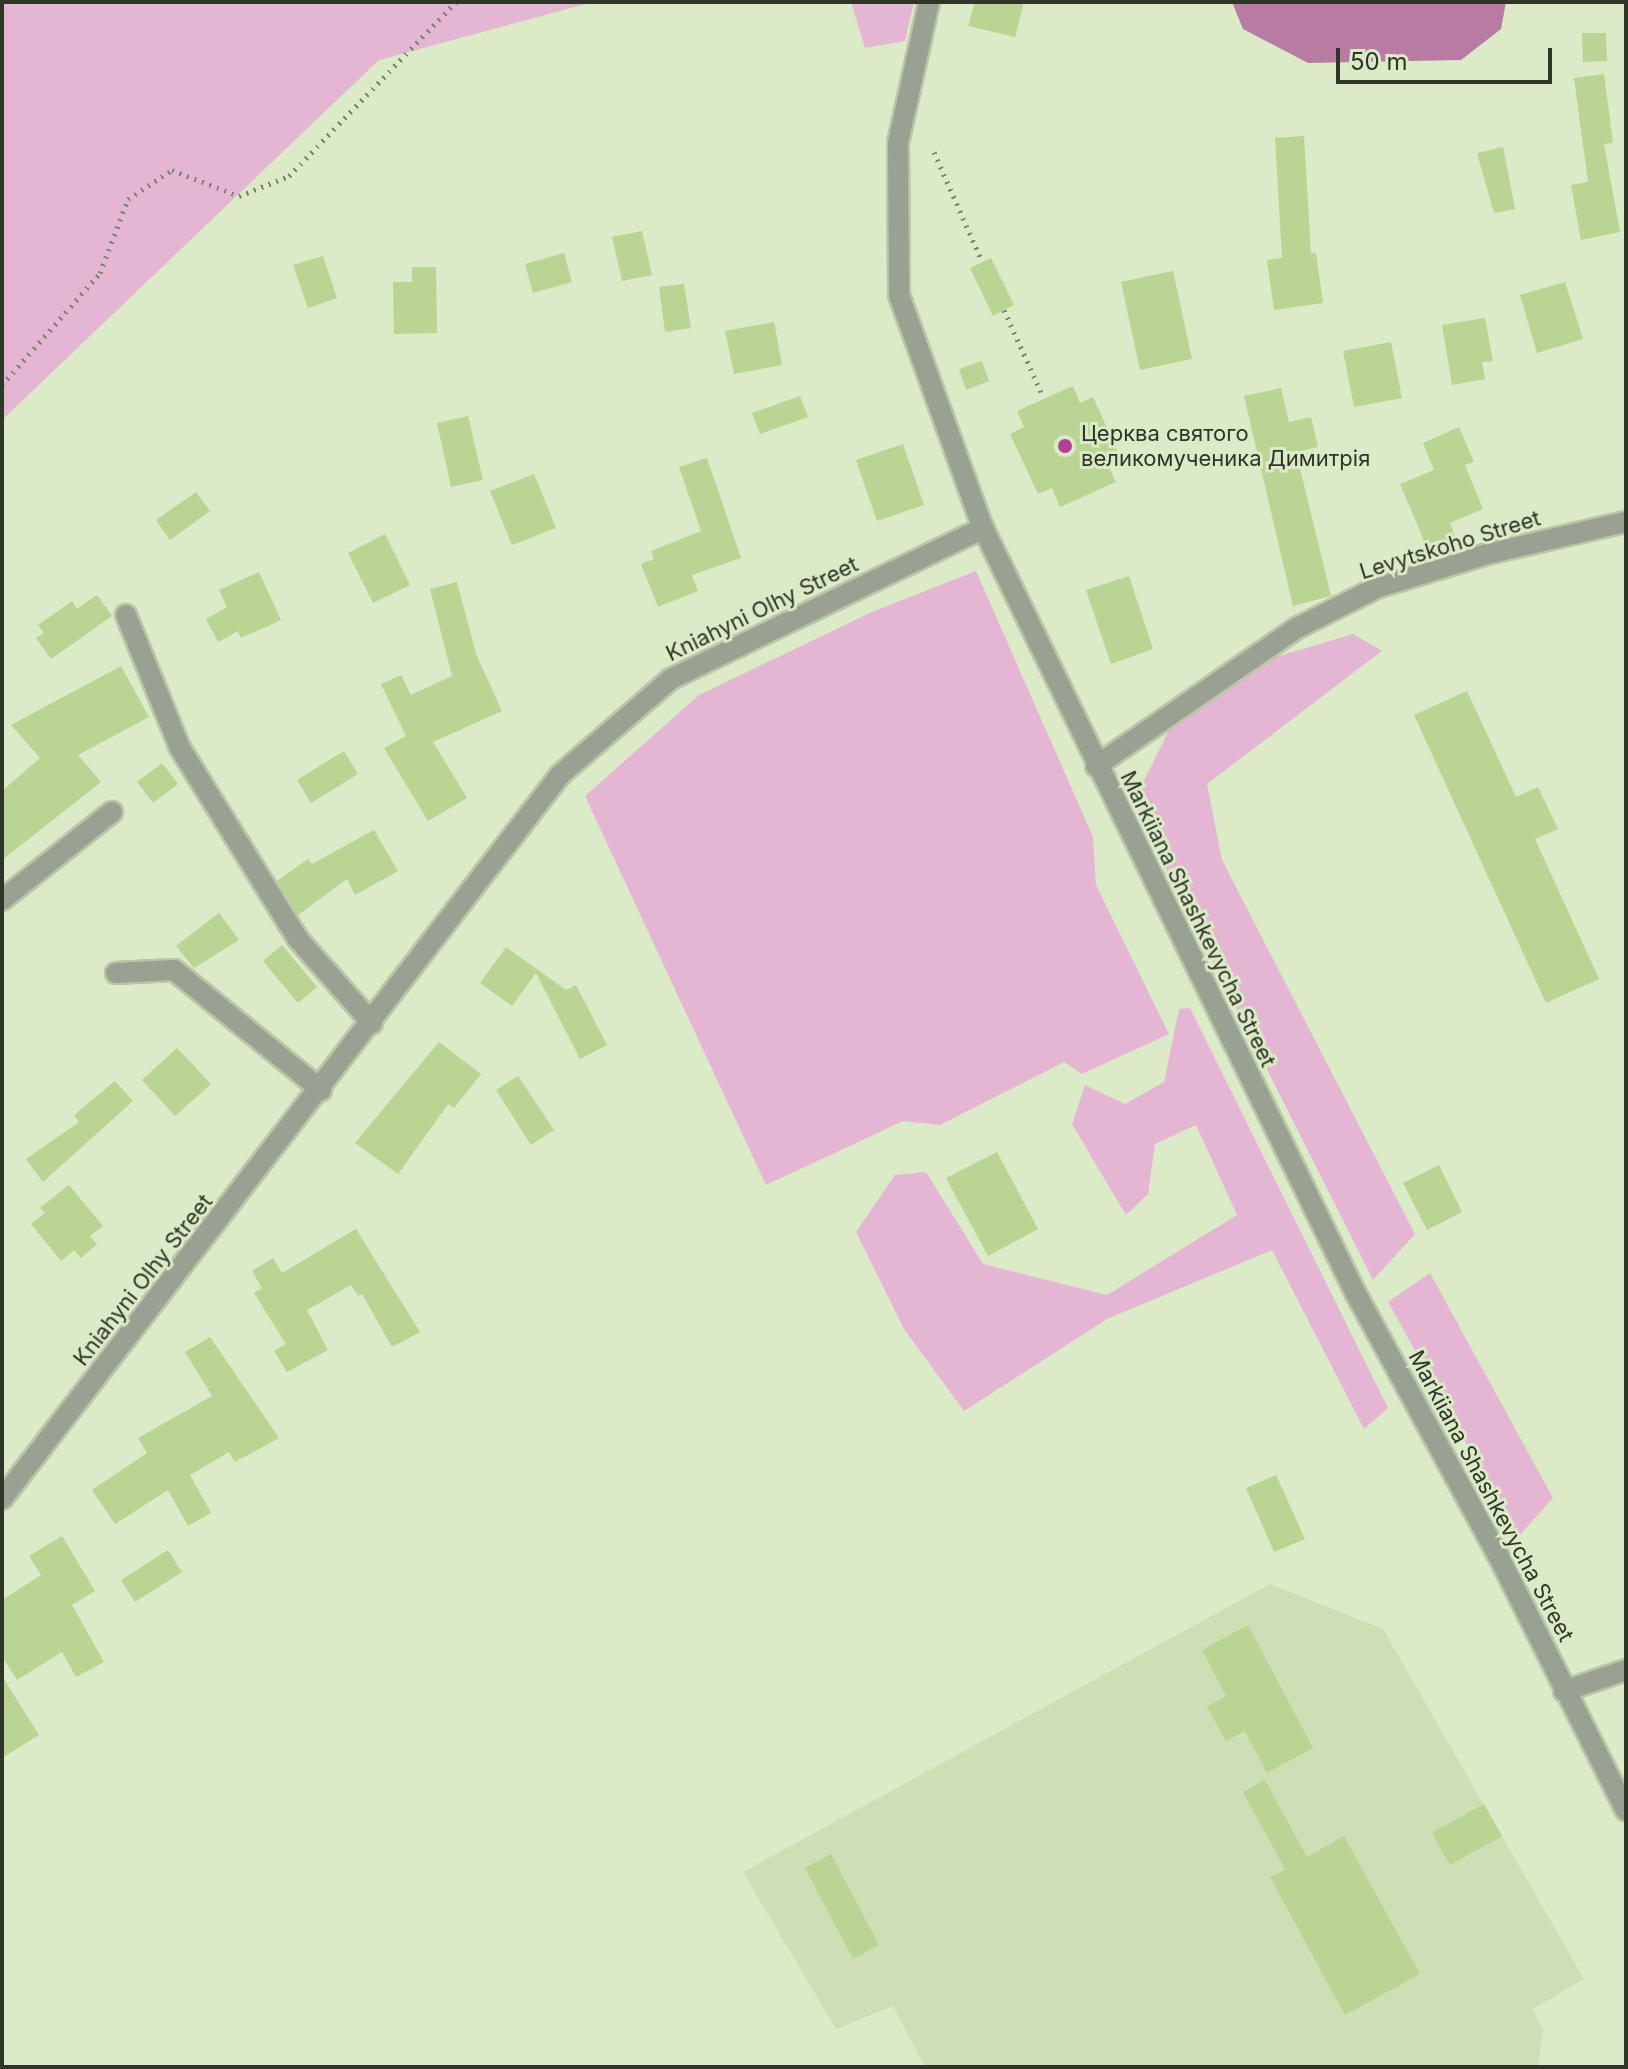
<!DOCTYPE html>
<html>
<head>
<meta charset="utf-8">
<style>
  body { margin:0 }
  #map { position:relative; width:1628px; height:2069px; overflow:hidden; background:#dbeac7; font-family:Inter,sans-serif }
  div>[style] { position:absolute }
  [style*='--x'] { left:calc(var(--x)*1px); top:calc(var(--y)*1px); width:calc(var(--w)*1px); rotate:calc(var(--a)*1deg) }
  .built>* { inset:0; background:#cedfb6 }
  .green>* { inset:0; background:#e5b6d4 }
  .water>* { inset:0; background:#b77ba4 }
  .building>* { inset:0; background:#bad493 }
  .path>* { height:5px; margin-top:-2.5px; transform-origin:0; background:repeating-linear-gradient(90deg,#7d8770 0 2px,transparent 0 8px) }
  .roads { filter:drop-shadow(2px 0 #b9c6a7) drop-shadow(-2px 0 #b9c6a7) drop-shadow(0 2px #b9c6a7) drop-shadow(0 -2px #b9c6a7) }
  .minor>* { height:20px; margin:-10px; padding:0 10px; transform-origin:10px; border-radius:10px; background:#9aa092 }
  .dots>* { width:22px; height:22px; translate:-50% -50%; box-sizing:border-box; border:4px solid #dbeac7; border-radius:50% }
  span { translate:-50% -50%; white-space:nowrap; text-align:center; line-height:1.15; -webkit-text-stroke:6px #dbeac7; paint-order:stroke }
  .poi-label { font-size:22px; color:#2f3527 }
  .left { translate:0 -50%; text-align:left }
  .street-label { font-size:22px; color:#2f3527 }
  .frame { position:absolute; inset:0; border:4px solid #2f3527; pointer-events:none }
  .scale { position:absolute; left:1336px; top:48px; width:216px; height:36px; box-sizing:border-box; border:4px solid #2f3527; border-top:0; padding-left:10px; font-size:24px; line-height:28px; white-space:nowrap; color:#2f3527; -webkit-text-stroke:6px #dbeac7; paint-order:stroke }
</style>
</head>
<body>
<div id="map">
  <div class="built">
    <i style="clip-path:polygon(1270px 1584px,1383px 1629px,1584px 1979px,1533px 2009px,1543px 2030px,1538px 2067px,925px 2067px,893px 2006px,836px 2029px,743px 1872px)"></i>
  </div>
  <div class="green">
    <i style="clip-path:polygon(2px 2px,593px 2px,379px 60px,2px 420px)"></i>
    <i style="clip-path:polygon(851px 2px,914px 2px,905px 41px,865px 48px)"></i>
    <i style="clip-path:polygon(976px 571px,1093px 837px,1096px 885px,1169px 1034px,1082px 1074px,1064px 1062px,940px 1125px,903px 1121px,766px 1185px,585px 796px,699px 695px,872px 612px)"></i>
    <i style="clip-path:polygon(1353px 634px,1382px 651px,1207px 784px,1222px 860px,1415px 1234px,1373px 1280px,1133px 803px,1169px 730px,1276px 657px)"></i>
    <i style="clip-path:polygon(1190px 1008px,1388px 1408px,1364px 1429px,1272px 1250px,1107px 1319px,964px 1411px,904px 1329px,856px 1232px,895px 1175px,926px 1172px,983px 1264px,1107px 1295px,1237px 1215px,1196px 1125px,1155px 1144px,1148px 1194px,1126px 1215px,1072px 1124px,1085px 1085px,1125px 1104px,1164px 1082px,1179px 1009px)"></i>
    <i style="clip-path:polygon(1430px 1273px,1553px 1498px,1518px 1537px,1388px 1302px)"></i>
  </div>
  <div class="water">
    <i style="clip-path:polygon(1232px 2px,1506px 2px,1501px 29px,1461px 60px,1308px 63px,1243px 29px)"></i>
  </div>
  <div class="building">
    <i style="clip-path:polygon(975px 2px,1024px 2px,1015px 37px,968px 26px)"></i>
    <i style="clip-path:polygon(1582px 33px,1606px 33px,1607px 61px,1583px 62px)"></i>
    <i style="clip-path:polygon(1604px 74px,1613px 143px,1604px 144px,1620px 232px,1581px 240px,1571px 185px,1588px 182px,1574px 78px)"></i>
    <i style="clip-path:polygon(1304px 136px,1311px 254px,1316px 253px,1323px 303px,1274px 310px,1267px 260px,1282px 258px,1275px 138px)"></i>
    <i style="clip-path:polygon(1503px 147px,1515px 209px,1494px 213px,1477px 153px)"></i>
    <i style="clip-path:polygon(642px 231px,652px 275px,622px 281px,612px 237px)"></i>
    <i style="clip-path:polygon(564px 253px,572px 282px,533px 293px,525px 264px)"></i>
    <i style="clip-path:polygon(323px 256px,337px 298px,308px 308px,293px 265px)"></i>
    <i style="clip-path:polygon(991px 258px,1014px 305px,993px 316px,970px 268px)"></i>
    <i style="clip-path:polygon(412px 267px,436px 267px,437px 333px,394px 334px,393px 282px,412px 282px)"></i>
    <i style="clip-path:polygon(1173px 271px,1192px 359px,1140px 370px,1121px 282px)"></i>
    <i style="clip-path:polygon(1565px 282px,1583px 339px,1537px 353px,1520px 295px)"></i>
    <i style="clip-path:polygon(684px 284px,691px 328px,665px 332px,659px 287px)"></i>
    <i style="clip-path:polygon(1485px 318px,1493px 361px,1482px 362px,1485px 379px,1452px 385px,1442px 325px)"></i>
    <i style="clip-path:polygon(774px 322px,782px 365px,734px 374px,725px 331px)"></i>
    <i style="clip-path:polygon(1391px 342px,1402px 398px,1354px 407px,1343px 351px)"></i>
    <i style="clip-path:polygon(982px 361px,989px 381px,966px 390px,959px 369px)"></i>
    <i style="clip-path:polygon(1073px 386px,1080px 403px,1093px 397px,1120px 457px,1107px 463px,1116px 482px,1060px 507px,1052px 488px,1038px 494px,1010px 434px,1024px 427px,1017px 411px)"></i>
    <i style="clip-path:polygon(1281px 388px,1289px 422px,1311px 417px,1318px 447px,1296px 452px,1331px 596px,1293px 606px,1244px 396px)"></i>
    <i style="clip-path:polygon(800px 396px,808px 417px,760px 434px,752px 413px)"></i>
    <i style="clip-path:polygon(468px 416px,483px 480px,451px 487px,437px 423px)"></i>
    <i style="clip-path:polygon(1459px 427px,1474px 462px,1465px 465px,1483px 509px,1450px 523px,1456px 538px,1428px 550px,1400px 484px,1434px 470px,1423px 443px)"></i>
    <i style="clip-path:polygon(903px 444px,924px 505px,877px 521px,856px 460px)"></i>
    <i style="clip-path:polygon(707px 458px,741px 558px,692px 575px,698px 591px,658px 607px,641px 564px,654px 559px,651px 551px,701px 531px,679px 467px)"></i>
    <i style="clip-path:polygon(534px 474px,556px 528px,512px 545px,490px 491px)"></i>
    <i style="clip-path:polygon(196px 492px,210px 511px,170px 540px,156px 520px)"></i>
    <i style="clip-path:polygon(385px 534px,410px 585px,373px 603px,348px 553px)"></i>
    <i style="clip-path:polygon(259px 572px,281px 620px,241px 638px,238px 631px,218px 642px,206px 619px,227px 607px,219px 590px)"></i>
    <i style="clip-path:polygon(1129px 576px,1153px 649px,1111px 664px,1086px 590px)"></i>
    <i style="clip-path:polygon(457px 582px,476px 654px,502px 711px,433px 742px,467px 798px,428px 821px,384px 748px,406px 736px,381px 684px,401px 675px,411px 695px,452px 676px,430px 589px)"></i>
    <i style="clip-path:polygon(97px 595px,112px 616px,51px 659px,36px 638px,44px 633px,38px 625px,72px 601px,77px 609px)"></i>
    <i style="clip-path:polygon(121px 666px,149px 717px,78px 755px,101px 782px,2px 860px,2px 791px,40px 758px,11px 725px)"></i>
    <i style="clip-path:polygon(1467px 691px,1516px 797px,1538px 787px,1558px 829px,1535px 839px,1599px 979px,1546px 1003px,1414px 715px)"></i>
    <i style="clip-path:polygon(344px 751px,358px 774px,311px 803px,297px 780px)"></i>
    <i style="clip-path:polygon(162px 763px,178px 784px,153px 803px,137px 782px)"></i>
    <i style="clip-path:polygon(374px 830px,398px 871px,355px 895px,347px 879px,298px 915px,277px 881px,308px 859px,312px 864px)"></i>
    <i style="clip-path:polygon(219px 913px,239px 940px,194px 968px,176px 946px)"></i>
    <i style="clip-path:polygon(282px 945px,317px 987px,298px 1003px,263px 961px)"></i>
    <i style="clip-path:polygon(506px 947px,566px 990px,576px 985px,607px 1045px,580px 1059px,536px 973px,512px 1006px,480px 983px)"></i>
    <i style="clip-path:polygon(439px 1042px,481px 1074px,454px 1108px,448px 1104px,398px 1174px,355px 1143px)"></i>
    <i style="clip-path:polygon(177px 1048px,211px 1084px,175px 1116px,142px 1080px)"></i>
    <i style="clip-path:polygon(518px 1076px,554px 1130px,531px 1145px,496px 1090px)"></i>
    <i style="clip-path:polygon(115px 1081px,133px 1101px,43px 1182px,26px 1159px,79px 1122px,74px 1115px)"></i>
    <i style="clip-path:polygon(997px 1152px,1038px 1229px,988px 1256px,946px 1178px)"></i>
    <i style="clip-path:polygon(1439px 1165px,1462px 1212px,1427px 1230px,1403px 1183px)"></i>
    <i style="clip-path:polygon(69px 1185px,103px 1226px,90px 1236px,97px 1244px,81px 1258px,74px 1250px,61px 1261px,31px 1224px,45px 1213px,40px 1208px)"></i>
    <i style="clip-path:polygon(356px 1229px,420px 1332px,392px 1347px,362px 1294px,358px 1296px,351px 1285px,307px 1310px,328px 1350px,287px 1372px,274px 1351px,286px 1344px,254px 1293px,262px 1288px,252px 1271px,273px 1258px,282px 1273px)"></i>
    <i style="clip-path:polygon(210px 1337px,279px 1438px,235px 1462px,229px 1452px,190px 1475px,211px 1513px,188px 1526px,168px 1490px,115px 1524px,92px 1490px,147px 1453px,138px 1438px,212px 1396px,185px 1352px)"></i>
    <i style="clip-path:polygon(1276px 1475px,1305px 1539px,1274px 1552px,1246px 1488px)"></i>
    <i style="clip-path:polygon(62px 1536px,95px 1591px,72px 1605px,104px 1662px,76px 1677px,62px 1652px,17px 1680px,2px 1657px,2px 1600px,41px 1575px,29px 1556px)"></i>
    <i style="clip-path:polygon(168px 1550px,182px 1572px,135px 1602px,121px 1580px)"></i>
    <i style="clip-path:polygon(1248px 1625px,1313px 1748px,1267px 1773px,1245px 1731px,1226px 1741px,1207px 1707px,1226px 1696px,1202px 1650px)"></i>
    <i style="clip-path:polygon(2px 1676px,39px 1735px,2px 1758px)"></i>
    <i style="clip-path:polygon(1265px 1780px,1307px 1857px,1344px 1836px,1420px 1974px,1345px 2015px,1270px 1877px,1285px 1869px,1243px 1792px)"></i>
    <i style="clip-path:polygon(1484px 1804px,1502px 1836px,1450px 1865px,1432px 1833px)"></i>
    <i style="clip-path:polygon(831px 1854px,879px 1945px,853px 1959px,805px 1868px)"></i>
  </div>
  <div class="path">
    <i style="--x:934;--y:152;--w:115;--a:66.3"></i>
    <i style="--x:1004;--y:310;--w:90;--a:65.7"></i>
    <i style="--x:2;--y:385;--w:149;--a:-48.8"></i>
    <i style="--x:100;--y:273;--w:79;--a:-69.3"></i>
    <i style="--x:128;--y:199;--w:53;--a:-33.4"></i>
    <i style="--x:172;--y:170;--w:72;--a:21.2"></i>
    <i style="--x:239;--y:196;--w:54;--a:-21.8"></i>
    <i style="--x:289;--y:176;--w:241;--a:-46.2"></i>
  </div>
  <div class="roads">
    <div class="minor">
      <i style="--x:929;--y:2;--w:144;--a:102.4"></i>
      <i style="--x:898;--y:143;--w:152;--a:89.6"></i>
      <i style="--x:899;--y:295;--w:248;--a:70.2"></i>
      <i style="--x:983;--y:528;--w:850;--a:64.04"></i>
      <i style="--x:1355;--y:1292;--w:297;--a:61.5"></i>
      <i style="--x:1497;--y:1553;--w:288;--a:63.4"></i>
      <i style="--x:126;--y:615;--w:144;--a:67.9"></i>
      <i style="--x:180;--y:748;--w:225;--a:58.3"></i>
      <i style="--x:298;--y:939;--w:112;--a:48.6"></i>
      <i style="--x:1096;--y:766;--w:242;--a:-34.5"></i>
      <i style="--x:1295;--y:629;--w:91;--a:-26.8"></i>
      <i style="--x:1376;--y:588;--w:116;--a:-17"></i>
      <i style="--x:1487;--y:554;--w:143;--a:-13"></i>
      <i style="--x:2;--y:900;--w:141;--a:-38.7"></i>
      <i style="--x:116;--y:973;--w:58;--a:-3"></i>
      <i style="--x:174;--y:970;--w:190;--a:39.2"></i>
      <i style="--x:2;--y:1499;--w:914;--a:-52.38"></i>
      <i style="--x:560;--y:775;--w:147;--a:-40.9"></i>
      <i style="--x:671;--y:679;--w:347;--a:-25.8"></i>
      <i style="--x:1564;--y:1691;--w:65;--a:-18.7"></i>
    </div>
  </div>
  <div class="dots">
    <i style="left:1065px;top:446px;background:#b43f96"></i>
  </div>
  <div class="poi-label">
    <span class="left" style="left:1081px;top:446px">Церква святого<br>великомученика Димитрія</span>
  </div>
  <div class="street-label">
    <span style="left:1450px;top:545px;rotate:-17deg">Levytskoho Street</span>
    <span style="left:762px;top:609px;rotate:-26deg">Kniahyni Olhy Street</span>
    <span style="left:1198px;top:919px;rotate:64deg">Markiiana Shashkevycha Street</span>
    <span style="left:143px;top:1280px;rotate:-52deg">Kniahyni Olhy Street</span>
    <span style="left:1491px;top:1496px;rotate:62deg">Markiiana Shashkevycha Street</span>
  </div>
  <div class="frame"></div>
  <div class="scale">50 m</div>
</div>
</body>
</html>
